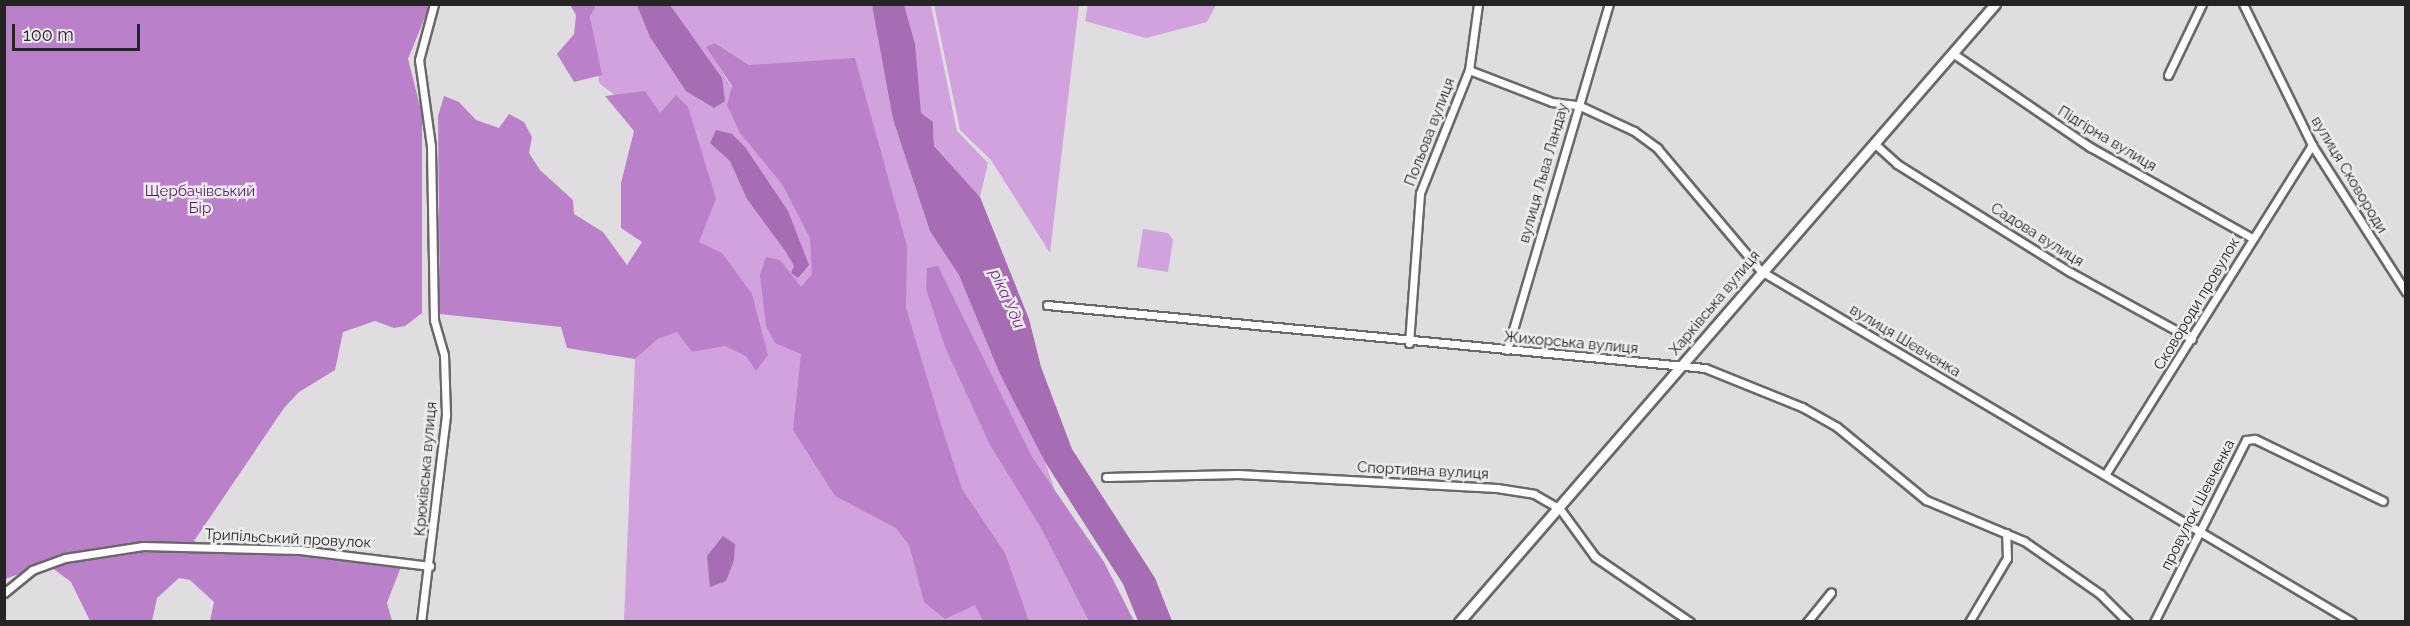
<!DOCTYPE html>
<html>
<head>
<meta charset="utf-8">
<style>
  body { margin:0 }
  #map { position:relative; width:2410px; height:626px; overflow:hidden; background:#dfdde0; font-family:Raleway,sans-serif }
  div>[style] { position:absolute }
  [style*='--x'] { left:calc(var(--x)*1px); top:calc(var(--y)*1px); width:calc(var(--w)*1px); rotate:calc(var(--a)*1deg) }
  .green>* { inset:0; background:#d2a2df }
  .forest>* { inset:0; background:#bb80ca }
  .water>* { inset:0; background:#a66cb4 }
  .roads { filter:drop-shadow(2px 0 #6a686a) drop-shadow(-2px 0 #6a686a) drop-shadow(0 2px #6a686a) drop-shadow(0 -2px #6a686a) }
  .street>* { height:7px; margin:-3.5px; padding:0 3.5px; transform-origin:3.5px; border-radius:3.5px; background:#fff }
  .secondary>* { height:9px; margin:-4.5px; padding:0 4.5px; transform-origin:4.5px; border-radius:4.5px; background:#fff }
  span { translate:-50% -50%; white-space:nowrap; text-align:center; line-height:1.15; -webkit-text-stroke:5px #edebed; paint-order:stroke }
  .street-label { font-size:15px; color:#252425 }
  .park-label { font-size:15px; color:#601670 }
  .water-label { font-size:16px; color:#742d85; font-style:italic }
  .frame { position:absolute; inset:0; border:6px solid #252425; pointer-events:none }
  .scale { position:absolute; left:12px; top:24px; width:128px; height:27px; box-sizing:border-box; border:3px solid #252425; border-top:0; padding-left:8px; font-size:18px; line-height:21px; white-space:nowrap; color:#252425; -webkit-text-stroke:4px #edebed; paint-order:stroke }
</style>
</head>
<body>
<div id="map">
  <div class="green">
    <i style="clip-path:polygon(evenodd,596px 4px,872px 5px,964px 286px,1045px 462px,1100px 621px,624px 621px,635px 359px,658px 339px,677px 331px,692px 352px,724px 345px,621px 100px,599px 83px,590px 17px,596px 4px,715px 43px,749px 65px,732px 88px,707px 47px,715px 43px)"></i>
    <i style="clip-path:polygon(904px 5px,931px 5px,957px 131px,988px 163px,980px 197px,934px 146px,933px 122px,921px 113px)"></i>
    <i style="clip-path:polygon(934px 5px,1079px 5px,1050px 253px,991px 160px,960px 130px)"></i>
    <i style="clip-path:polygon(1088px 5px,1088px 4px,1216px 5px,1207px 22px,1146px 38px,1085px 21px)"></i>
    <i style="clip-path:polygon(1143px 229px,1168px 233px,1173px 240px,1168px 272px,1137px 267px)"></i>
  </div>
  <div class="forest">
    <i style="clip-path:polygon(4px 5px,430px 5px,408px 59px,422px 114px,422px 313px,405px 326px,394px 328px,375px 321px,343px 332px,335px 370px,299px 392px,284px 408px,194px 541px,223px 553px,263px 537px,325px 557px,380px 556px,402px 564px,387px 603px,392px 621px,210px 621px,214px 602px,190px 580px,179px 578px,157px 598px,152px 621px,90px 621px,71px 582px,47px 564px,5px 579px)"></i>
    <i style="clip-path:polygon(570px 5px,596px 5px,590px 17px,602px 75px,574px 82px,557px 54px,574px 34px,576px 15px)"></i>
    <i style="clip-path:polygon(715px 43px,749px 65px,855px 58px,907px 246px,906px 308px,944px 434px,962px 489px,1005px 553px,1029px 621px,983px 621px,975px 605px,945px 619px,924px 602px,909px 545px,896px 528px,835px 496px,793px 430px,801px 354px,775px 343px,766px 326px,760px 275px,766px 257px,780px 260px,801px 287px,812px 274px,810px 238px,782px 184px,740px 133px,727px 105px,732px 86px,706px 47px)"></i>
    <i style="clip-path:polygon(645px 91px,660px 113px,676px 95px,688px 107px,716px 199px,699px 242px,722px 253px,752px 294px,768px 355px,756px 371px,746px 356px,725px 346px,692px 352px,677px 332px,658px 339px,635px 359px,567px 348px,561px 327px,440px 314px,438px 116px,444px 96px,459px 102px,476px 120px,499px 128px,509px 114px,524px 122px,532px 137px,529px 153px,540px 170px,573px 200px,574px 214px,603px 232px,627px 265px,642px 242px,621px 228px,621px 183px,634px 131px,605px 96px)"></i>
    <i style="clip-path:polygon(938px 266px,1032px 457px,1104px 562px,1134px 621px,1089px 621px,1041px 528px,990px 445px,945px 347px,926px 289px,927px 268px)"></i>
  </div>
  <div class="water">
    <i style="clip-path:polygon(637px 5px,670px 5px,722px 78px,725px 101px,714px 108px,686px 91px,650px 37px)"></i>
    <i style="clip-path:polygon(872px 5px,904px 5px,915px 44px,921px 113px,933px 122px,934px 146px,980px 197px,1029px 319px,1041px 367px,1072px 449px,1155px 578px,1172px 621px,1138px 621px,1123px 584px,1045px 462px,1000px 374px,959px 275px,930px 231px,893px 119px)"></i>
    <i style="clip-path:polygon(716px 130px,732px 134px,745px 147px,788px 211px,809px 265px,798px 278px,791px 273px,794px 266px,786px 252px,747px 199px,730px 161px,710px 143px)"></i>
    <i style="clip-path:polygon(723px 536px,735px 544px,734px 560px,726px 581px,710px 587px,707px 556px)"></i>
  </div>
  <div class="roads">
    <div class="street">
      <i style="--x:2243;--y:4;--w:157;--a:63.9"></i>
      <i style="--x:2312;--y:145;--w:174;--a:57.4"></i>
      <i style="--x:1954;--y:54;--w:165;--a:34.4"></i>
      <i style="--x:2090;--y:147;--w:186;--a:29.3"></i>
      <i style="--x:1469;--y:70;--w:89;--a:21.1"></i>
      <i style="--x:1552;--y:102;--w:26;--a:7"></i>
      <i style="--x:1578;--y:105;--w:62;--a:24.9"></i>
      <i style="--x:1634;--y:131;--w:29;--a:36"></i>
      <i style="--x:1657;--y:148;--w:161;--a:49.8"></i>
      <i style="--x:1761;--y:271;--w:687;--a:30.71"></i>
      <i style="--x:2168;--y:75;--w:79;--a:-64.4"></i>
      <i style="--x:1875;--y:144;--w:30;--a:42"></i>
      <i style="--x:1897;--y:164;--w:204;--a:32"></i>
      <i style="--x:2070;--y:272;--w:139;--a:28.8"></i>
      <i style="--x:1047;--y:305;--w:661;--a:5.47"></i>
      <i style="--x:1705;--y:368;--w:105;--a:21.9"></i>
      <i style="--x:1802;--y:407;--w:40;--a:29.7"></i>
      <i style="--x:1837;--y:427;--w:115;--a:39.4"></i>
      <i style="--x:1926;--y:500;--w:106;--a:22.7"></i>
      <i style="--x:2024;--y:541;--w:93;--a:34.9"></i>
      <i style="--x:2100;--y:594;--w:40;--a:45"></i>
      <i style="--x:1409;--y:343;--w:150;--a:-85.8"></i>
      <i style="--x:1420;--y:193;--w:132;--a:-68.3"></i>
      <i style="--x:1469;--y:70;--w:67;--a:-82.2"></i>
      <i style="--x:1507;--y:350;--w:361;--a:-73.6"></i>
      <i style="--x:2105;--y:475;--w:390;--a:-57.9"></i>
      <i style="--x:1106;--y:477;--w:132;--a:-1.3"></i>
      <i style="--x:1238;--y:474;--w:259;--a:3.1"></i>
      <i style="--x:1497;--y:488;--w:37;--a:9"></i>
      <i style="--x:1534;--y:494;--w:30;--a:30"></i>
      <i style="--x:1560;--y:509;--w:59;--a:53.9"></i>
      <i style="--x:1595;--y:557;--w:115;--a:34.4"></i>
      <i style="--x:4;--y:593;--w:36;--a:-39"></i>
      <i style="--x:32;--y:570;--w:35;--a:-20"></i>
      <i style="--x:65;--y:558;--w:79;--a:-8.7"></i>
      <i style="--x:143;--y:546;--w:157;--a:1.5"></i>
      <i style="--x:300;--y:550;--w:131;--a:7"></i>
      <i style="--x:421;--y:622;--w:209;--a:-83.1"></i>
      <i style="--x:446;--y:415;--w:60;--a:-91.9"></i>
      <i style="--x:444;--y:355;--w:36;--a:-106"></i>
      <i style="--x:434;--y:320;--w:174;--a:-91"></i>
      <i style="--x:431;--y:146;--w:87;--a:-97.9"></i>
      <i style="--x:419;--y:60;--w:58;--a:-75"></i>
      <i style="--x:1807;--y:622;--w:38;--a:-51"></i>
      <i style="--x:1969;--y:622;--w:74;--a:-59.3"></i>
      <i style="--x:2007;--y:558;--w:25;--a:-92"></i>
      <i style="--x:2154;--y:622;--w:204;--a:-63.2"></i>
      <i style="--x:2246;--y:440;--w:9;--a:-6"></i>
      <i style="--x:2255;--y:439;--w:142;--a:25.8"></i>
    </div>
    <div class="secondary">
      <i style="--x:1459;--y:622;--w:818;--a:-49.06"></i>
    </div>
  </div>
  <div class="street-label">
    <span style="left:1430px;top:132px;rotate:-69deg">Польова вулиця</span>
    <span style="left:2107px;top:139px;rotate:31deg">Підгірна вулиця</span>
    <span style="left:1544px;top:173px;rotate:-74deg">вулиця Льва Ландау</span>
    <span style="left:2349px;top:175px;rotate:59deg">вулиця Сковороди</span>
    <span style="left:2037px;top:235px;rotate:32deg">Садова вулиця</span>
    <span style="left:1715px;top:303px;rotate:-50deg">Харківська вулиця</span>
    <span style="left:2197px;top:304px;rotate:-59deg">Сковороди провулок</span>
    <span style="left:1905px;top:341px;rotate:31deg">вулиця Шевченка</span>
    <span style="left:1571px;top:343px;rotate:5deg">Жихорська вулиця</span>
    <span style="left:426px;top:469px;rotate:-85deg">Крюківська вулиця</span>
    <span style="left:1423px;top:471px;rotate:3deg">Спортивна вулиця</span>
    <span style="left:2198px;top:505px;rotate:-63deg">провулок Шевченка</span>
    <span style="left:288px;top:539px;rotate:3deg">Трипільський провулок</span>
  </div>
  <div class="park-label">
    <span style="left:200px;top:200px">Щербачівський<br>Бір</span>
  </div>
  <div class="water-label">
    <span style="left:1007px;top:299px;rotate:66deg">ріка Уди</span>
  </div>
  <div class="frame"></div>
  <div class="scale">100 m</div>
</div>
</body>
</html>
